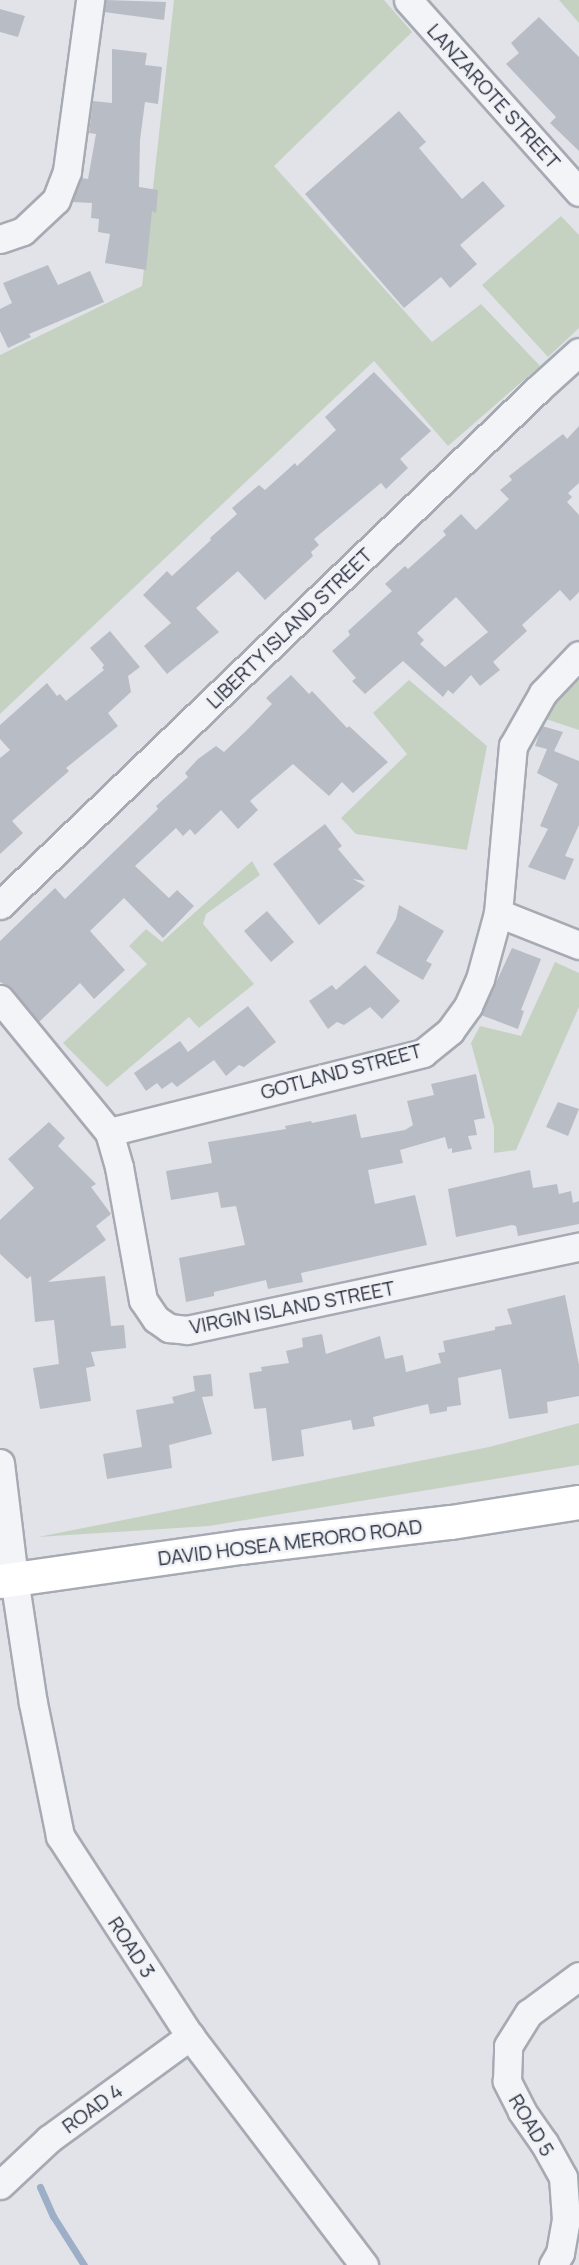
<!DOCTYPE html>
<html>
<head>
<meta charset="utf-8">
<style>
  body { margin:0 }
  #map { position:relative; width:579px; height:2265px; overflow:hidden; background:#e1e3e9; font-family:Manrope,sans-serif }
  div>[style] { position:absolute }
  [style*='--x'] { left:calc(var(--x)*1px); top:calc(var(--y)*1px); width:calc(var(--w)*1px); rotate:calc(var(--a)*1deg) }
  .green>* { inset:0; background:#c5d2c2 }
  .stream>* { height:7px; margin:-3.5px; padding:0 3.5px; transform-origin:3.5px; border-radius:3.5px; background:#9dafc7 }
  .building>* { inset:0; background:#b8bcc5 }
  .roads { filter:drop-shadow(2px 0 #a6aab3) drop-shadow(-2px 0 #a6aab3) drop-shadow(0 2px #a6aab3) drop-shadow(0 -2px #a6aab3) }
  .minor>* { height:27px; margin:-13.5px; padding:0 13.5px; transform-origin:13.5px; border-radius:13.5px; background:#f3f4f7 }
  .secondary>* { height:33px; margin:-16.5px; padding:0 16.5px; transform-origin:16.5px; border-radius:16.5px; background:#fff }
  span { translate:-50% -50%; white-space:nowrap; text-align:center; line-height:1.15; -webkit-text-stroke:5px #f0f2f6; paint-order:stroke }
  .street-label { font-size:20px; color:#2a3140 }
</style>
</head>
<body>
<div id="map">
  <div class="green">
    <i style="clip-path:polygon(174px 0,384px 0,412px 32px,274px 166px,432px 342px,481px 304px,540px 366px,448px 446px,374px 361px,0 714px,0 355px,142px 286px)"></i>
    <i style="clip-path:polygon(559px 0,579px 0,579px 23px)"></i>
    <i style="clip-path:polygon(561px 216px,579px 235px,579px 328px,548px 357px,482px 285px)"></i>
    <i style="clip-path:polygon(409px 680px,487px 746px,467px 850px,356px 834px,341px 818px,407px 754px,373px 713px)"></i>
    <i style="clip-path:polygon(579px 680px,579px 730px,540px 717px)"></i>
    <i style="clip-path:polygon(252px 861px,260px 875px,206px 914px,203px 924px,254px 984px,199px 1028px,189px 1017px,107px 1087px,63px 1043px,147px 964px,129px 946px,146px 929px,162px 942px)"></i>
    <i style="clip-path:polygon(555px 962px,579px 973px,579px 1007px,516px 1150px,494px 1153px,494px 1127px,471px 1043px,480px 1026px,521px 1036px)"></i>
    <i style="clip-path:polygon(579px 1423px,579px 1465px,209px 1526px,38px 1537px,489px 1447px)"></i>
  </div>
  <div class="stream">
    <i style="--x:40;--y:2187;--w:32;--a:66"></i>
    <i style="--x:53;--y:2216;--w:58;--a:57.7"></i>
  </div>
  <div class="building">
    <i style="clip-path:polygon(105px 0,166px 2px,164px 20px,104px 12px)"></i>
    <i style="clip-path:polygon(0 9px,25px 16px,18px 37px,0 32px)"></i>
    <i style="clip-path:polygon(539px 17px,579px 57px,579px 151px,550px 123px,556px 117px,506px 64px,519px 53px,511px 43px)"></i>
    <i style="clip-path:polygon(112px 49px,147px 53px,145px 65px,162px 67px,158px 104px,145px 102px,140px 140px,139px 187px,158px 190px,156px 213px,152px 211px,146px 270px,105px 263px,110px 234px,98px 232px,99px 219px,91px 218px,92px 203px,72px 202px,81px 178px,88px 179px,96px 134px,89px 133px,93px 101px,112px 103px)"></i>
    <i style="clip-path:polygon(399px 111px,426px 142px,419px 148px,462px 199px,483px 181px,505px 206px,460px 245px,477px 264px,450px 288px,441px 277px,404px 308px,305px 194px)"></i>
    <i style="clip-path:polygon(48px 265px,58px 285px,90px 271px,104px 302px,29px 334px,31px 337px,8px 348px,0 331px,0 309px,12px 303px,3px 283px)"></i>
    <i style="clip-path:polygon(374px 372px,431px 431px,400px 459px,408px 468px,386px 489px,381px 483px,314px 539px,319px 545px,311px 552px,313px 556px,265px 600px,238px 571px,196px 608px,219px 632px,167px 674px,144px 646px,171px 623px,143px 595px,167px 571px,172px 576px,211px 540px,210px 538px,237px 514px,232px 508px,259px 485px,265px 490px,295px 463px,297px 466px,336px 430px,325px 417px)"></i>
    <i style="clip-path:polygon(evenodd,579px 426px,579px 483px,568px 493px,572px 497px,567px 502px,579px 515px,579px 592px,570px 601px,560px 590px,522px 625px,527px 631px,493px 662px,500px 670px,480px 686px,471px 675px,453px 694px,448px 690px,443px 697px,403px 661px,365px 694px,352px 681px,356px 678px,332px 651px,350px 635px,348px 631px,392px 591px,385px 584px,405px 566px,408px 569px,446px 535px,443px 531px,461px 514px,476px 530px,509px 499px,500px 490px,512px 480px,509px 476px,563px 434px,567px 439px,579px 426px,456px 597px,488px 632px,445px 667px,420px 644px,424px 640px,417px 633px,456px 597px)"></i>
    <i style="clip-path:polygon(110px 631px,140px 667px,128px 676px,131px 692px,108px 713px,118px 726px,66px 768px,69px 771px,12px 821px,23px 833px,0 854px,0 758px,10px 750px,0 739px,0 725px,47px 683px,57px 696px,60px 694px,66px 701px,104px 670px,102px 668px,104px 665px,90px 648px)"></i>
    <i style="clip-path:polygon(291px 675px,309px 694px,312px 691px,347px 728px,349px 726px,388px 762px,353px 793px,342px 782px,329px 796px,293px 764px,250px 801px,258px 810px,238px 829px,221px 810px,195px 835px,190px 829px,183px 836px,176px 828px,135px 866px,169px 898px,177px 890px,194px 906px,163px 938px,124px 898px,90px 931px,125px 970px,94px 999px,80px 983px,39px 1022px,12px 989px,0 982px,0 941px,55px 888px,65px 899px,158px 809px,156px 806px,188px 777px,185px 773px,198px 759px,216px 746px,224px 752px,249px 728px,272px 704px,266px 698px)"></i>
    <i style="clip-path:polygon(542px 726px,563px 732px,554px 751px,579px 761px,579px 825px,565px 856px,574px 859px,565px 880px,528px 867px,548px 829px,540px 826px,558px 784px,537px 773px,547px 749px,535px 746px)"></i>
    <i style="clip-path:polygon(325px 824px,342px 846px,338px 849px,365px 881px,353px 879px,365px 886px,319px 925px,273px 864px)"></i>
    <i style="clip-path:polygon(399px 905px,444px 931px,426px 961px,432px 964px,423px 980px,376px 953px,396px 919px)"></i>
    <i style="clip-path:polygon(267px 911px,294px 942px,271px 962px,244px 931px)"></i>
    <i style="clip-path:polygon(512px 948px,541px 959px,521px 1010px,524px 1011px,518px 1029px,481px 1015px)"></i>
    <i style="clip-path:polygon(365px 965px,400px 1001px,382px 1019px,370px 1007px,344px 1025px,337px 1022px,328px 1029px,309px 1001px,332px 985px,336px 990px)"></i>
    <i style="clip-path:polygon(248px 1006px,276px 1042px,244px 1067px,239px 1065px,226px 1076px,214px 1060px,177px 1087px,172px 1082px,162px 1089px,157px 1083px,146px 1091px,134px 1073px,180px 1041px,188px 1052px)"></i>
    <i style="clip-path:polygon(476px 1074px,485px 1118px,474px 1120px,477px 1135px,468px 1136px,472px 1149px,452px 1153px,452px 1148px,448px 1149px,445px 1137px,400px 1150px,403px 1163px,368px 1170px,375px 1204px,415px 1195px,427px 1245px,301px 1273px,303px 1282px,268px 1289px,266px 1280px,214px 1292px,214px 1296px,186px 1302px,179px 1258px,245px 1245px,236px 1206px,221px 1208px,218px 1192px,171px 1200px,166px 1171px,212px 1163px,208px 1142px,286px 1129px,285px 1126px,311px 1121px,312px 1123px,356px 1114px,361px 1138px,405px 1130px,413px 1125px,407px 1101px,434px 1095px,431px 1084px)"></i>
    <i style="clip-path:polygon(558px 1102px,579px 1109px,568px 1136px,546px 1127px)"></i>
    <i style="clip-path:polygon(49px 1122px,65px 1138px,58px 1146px,96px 1184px,91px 1187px,111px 1214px,96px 1226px,106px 1240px,48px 1282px,105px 1276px,111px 1326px,124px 1325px,126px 1348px,91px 1352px,95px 1366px,86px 1368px,91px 1401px,40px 1409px,33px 1368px,59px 1364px,54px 1320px,35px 1322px,31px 1276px,27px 1279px,0 1254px,0 1220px,34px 1188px,8px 1159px)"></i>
    <i style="clip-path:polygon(530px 1170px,533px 1188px,557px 1184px,559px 1194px,571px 1191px,573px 1203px,579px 1201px,579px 1224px,518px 1236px,516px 1226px,512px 1225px,456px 1237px,448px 1189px)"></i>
    <i style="clip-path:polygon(565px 1295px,579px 1365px,579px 1396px,547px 1402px,548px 1413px,509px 1419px,501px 1369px,458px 1378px,461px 1405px,447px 1407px,447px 1411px,430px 1414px,428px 1404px,373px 1417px,375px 1426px,353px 1430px,351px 1420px,301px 1430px,304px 1456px,272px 1461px,266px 1408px,254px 1409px,249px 1373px,262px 1371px,261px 1367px,289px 1363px,286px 1351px,303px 1347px,302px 1338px,322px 1334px,326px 1354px,380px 1336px,385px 1359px,403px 1355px,406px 1372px,441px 1363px,438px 1353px,445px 1352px,443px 1341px,495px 1330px,495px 1327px,512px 1324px,507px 1309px)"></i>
    <i style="clip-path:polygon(211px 1374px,213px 1396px,202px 1397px,212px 1434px,169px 1445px,172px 1468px,107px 1479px,103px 1454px,142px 1447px,136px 1410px,174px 1403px,172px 1397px,195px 1391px,193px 1376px)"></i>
  </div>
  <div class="roads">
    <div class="minor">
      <i style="--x:408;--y:0;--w:257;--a:48.3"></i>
      <i style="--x:0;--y:239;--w:24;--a:-19"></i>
      <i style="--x:23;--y:231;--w:45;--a:-43.2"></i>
      <i style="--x:56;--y:200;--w:31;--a:-69"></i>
      <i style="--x:67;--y:171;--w:173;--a:-82.3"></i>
      <i style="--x:0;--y:905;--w:745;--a:-43.8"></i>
      <i style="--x:538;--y:389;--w:55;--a:-42.1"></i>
      <i style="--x:498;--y:913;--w:87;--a:21.6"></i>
      <i style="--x:0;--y:999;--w:172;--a:50.7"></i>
      <i style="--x:109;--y:1132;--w:36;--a:74"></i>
      <i style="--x:119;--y:1167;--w:135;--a:79.8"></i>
      <i style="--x:143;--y:1300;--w:23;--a:56"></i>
      <i style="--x:156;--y:1319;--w:16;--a:35"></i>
      <i style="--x:169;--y:1328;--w:18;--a:6"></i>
      <i style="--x:187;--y:1330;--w:401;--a:-12"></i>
      <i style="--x:109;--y:1132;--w:324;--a:-14.1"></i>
      <i style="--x:423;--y:1053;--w:35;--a:-39"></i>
      <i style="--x:450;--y:1031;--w:31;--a:-54"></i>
      <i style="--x:468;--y:1006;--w:30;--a:-66"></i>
      <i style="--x:480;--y:979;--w:68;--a:-74.7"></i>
      <i style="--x:498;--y:913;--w:168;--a:-84.9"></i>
      <i style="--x:513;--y:746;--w:61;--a:-60.5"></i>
      <i style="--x:543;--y:693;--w:52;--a:-46.5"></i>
      <i style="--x:0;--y:1463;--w:116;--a:83.1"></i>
      <i style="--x:14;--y:1578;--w:126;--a:81.4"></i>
      <i style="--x:33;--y:1703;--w:136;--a:78.5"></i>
      <i style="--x:60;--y:1836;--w:239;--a:57"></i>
      <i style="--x:190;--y:2036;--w:288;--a:52.8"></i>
      <i style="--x:0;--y:2185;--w:67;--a:-43.2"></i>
      <i style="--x:49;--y:2139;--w:175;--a:-36.1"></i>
      <i style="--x:553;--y:2265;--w:14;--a:-60"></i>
      <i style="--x:560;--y:2253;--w:35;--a:-80"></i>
      <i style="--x:566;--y:2219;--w:42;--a:-94.1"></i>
      <i style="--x:563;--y:2177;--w:39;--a:-119"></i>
      <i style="--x:544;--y:2143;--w:39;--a:-125"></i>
      <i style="--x:522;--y:2111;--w:34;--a:-117"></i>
      <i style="--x:507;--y:2081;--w:35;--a:-88"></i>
      <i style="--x:508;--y:2046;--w:39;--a:-58"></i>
      <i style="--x:529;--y:2013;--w:62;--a:-36.5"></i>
    </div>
    <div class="secondary">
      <i style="--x:0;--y:1581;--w:242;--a:-8.1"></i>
      <i style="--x:240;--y:1547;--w:212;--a:-6.8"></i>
      <i style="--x:451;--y:1522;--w:130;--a:-8.9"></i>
    </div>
  </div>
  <div class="street-label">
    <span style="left:494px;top:96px;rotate:48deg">LANZAROTE STREET</span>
    <span style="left:289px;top:628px;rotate:-44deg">LIBERTY ISLAND STREET</span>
    <span style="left:341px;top:1071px;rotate:-15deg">GOTLAND STREET</span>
    <span style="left:292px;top:1307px;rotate:-11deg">VIRGIN ISLAND STREET</span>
    <span style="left:290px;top:1542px;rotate:-7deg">DAVID HOSEA MERORO ROAD</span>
    <span style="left:132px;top:1947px;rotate:57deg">ROAD 3</span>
    <span style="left:92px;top:2108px;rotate:-36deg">ROAD 4</span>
    <span style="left:532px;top:2125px;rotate:59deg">ROAD 5</span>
  </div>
</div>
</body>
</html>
